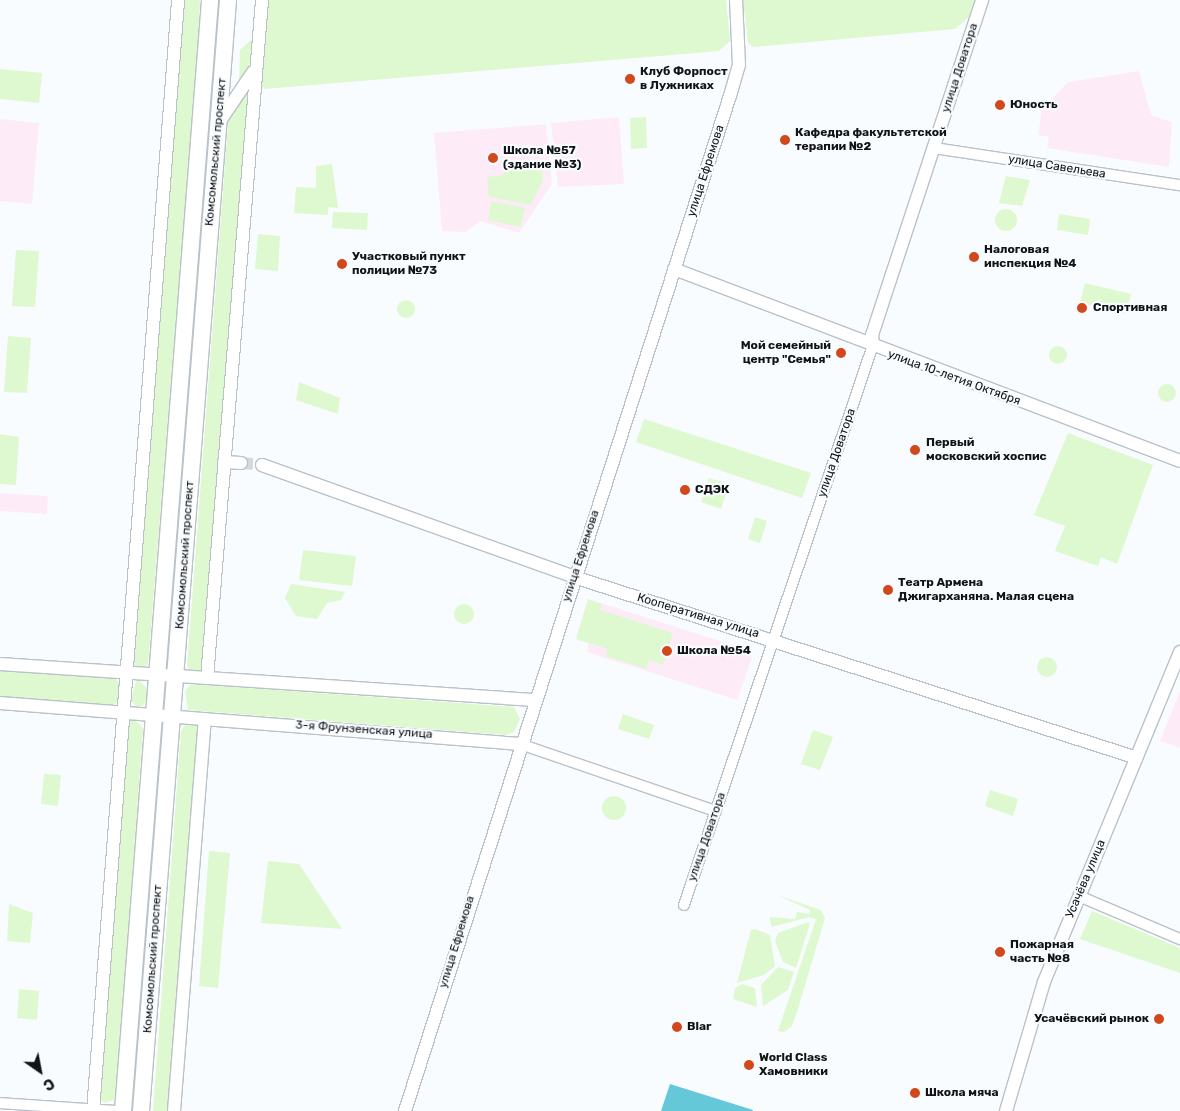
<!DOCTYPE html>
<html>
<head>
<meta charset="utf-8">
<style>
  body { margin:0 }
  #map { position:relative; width:1180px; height:1111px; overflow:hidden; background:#f8fcff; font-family:Rubik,sans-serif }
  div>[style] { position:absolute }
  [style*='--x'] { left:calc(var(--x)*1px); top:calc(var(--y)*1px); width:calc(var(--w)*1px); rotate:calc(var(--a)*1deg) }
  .education>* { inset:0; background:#fdecf8 }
  .green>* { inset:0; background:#def8d0 }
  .round { border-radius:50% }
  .water>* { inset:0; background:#65c8d8 }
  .tertiary-tunnel>* { height:12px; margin-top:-6px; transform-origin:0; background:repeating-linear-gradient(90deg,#d5d9dc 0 12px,transparent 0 18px) }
  .roads { filter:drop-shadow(1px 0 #b9c2c9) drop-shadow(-1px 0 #b9c2c9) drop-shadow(0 1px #b9c2c9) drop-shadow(0 -1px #b9c2c9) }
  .minor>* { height:10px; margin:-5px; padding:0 5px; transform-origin:5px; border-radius:5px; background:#fff }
  .tertiary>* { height:12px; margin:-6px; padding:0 6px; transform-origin:6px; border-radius:6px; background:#fff }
  .primary>* { height:16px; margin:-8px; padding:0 8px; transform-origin:8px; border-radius:8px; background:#fff }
  .dots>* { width:14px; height:14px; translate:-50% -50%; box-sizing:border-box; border:2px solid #f8fcff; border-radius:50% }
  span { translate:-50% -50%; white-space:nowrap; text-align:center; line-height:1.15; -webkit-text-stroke:4.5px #f8fcff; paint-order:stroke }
  .street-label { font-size:12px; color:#111416 }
  .poi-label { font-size:12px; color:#111416; font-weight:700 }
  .left { translate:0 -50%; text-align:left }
  .right { translate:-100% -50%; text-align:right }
  .north { position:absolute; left:15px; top:1046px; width:50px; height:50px; -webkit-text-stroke:4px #f8fcff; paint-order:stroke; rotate:147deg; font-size:14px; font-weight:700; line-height:20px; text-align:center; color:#111416 }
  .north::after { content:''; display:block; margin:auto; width:18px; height:22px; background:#111416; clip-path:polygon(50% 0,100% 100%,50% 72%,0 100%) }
</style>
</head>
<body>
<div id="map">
  <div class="education">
    <i style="clip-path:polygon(1139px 71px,1151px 115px,1172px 122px,1169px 167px,1047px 148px,1049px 137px,1038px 135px,1042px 109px,1068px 82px)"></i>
    <i style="clip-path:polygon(619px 117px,624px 184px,558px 187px,551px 123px)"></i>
    <i style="clip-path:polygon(0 119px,39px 123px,32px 204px,0 201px)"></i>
    <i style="clip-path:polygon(546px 124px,552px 184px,519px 233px,480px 221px,466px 232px,442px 231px,434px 133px)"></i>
    <i style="clip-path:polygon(0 493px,48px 496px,47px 514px,0 511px)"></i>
    <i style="clip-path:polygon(588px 599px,745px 649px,752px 658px,737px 700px,587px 652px,589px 643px,576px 639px)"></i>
    <i style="clip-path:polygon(1180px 691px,1180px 748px,1160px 741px)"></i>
  </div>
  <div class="green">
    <i style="clip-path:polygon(182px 0,200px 0,198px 46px,148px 665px,134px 669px)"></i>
    <i style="clip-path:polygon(265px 0,726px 0,730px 41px,719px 51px,265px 89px,260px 86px)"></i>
    <i style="clip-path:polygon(743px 0,974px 0,969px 17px,955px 29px,753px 47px,748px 43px)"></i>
    <i style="clip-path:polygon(253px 38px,248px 74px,239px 82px,240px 50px)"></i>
    <i style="clip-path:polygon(0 69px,42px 73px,39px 103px,0 99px)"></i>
    <i style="clip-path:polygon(249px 88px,202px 671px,191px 672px,187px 666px,229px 111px)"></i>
    <i style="clip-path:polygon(646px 117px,647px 148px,631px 149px,630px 118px)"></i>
    <i style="clip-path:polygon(542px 160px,543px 181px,530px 205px,489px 197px,487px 177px,504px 175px,503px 164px)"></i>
    <i style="clip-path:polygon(332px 164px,338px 208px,328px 207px,328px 215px,294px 213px,296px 187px,316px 188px,316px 166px)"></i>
    <i style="clip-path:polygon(1006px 176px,1030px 180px,1022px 206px,999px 203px)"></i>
    <i style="clip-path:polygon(491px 201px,525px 208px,521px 227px,488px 220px)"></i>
    <i class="round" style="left:995px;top:209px;width:22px;height:22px"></i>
    <i style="clip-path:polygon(333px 212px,368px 213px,367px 230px,332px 228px)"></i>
    <i style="clip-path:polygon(1059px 214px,1090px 219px,1088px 235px,1057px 230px)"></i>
    <i style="clip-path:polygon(258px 234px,280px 236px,278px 271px,255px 269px)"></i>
    <i style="clip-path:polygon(16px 250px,39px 251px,35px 307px,12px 306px)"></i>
    <i style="clip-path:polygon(1085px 283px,1131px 294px,1126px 314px,1080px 303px)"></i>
    <i class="round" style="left:397px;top:300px;width:18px;height:18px"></i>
    <i style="clip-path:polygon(8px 336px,31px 338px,27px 393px,4px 392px)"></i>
    <i class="round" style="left:1049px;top:346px;width:18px;height:18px"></i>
    <i style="clip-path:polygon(299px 382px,340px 398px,338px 414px,296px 400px)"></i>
    <i class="round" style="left:1158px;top:384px;width:18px;height:18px"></i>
    <i style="clip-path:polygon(644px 419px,811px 473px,802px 498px,636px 442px)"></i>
    <i style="clip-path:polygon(1068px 433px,1153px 465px,1117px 564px,1101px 557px,1098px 566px,1055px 551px,1065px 526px,1034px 515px)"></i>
    <i style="clip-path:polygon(0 434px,19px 437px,16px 485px,0 484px)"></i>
    <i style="clip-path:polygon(709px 478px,729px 484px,721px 509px,701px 502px)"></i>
    <i style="clip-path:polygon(755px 517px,767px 521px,760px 543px,748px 539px)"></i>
    <i style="clip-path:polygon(303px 550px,356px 556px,352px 586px,299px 580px)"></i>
    <i style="clip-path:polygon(291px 584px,345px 592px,341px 600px,327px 603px,317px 619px,296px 616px,285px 598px)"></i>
    <i style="clip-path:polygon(588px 599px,602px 604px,600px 610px,673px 633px,663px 665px,649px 660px,646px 669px,606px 656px,608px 649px,576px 639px)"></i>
    <i class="round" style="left:454px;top:604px;width:20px;height:20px"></i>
    <i class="round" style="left:1037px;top:657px;width:20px;height:20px"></i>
    <i style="clip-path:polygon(0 668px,114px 677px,122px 685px,120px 701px,111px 706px,0 698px)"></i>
    <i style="clip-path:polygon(137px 679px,147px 688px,146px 702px,140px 708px,130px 701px)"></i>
    <i style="clip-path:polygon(191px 684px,514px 707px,520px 719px,514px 732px,506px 735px,188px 710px,185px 691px)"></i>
    <i style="clip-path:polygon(623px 714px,654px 725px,649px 739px,618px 729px)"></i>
    <i style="clip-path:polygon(134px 719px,143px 728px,117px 1092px,114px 1100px,104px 1103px,98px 1097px,128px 721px)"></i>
    <i style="clip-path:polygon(187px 723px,197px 724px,199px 729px,170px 1111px,153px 1111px,181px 731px)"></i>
    <i style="clip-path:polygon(813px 730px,833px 737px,820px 770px,801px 764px)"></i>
    <i style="clip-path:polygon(44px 774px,61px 775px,58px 806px,41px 804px)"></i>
    <i style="clip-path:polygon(990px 790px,1018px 799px,1013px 816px,985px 806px)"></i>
    <i class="round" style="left:602px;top:796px;width:24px;height:24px"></i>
    <i style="clip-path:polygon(209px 851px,230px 853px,218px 988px,199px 986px)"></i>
    <i style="clip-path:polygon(268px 861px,299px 864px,342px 929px,261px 923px)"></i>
    <i style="clip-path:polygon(777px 895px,821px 910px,825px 918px,797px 1012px,792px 1026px,784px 1032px,778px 1031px,816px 919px,809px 917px,772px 927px,769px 917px,795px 919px,797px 912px,809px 914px,810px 910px)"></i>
    <i style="clip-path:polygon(9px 904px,33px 913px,30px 943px,7px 941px)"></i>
    <i style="clip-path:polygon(1092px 911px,1180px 948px,1180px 973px,1080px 939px)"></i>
    <i style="clip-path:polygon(808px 922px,810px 924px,796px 968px,783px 962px,775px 941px,778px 933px)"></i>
    <i style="clip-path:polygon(755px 929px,770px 935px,775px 966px,764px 975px,737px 983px,751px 930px)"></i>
    <i style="clip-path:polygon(778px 967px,794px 972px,788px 990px,763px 1006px,761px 985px)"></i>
    <i style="clip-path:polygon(742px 984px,755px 988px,757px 1007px,733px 999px,735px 988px)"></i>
    <i style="clip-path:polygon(19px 989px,39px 991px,37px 1020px,17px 1018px)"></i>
  </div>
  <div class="water">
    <i style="clip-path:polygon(670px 1084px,753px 1110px,753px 1111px,661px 1111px)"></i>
  </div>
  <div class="tertiary-tunnel">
    <i style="--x:241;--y:463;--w:21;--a:5"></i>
  </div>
  <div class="roads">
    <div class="minor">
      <i style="--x:934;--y:148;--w:249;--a:8.6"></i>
      <i style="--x:520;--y:744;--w:207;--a:18.9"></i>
      <i style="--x:1079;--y:896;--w:110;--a:23.1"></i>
      <i style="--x:684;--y:905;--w:591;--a:-71.35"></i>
      <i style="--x:0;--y:1103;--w:118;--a:3.9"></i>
    </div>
    <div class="tertiary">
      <i style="--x:220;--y:121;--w:59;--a:-56"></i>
      <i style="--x:674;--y:269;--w:541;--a:20.78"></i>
      <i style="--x:873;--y:345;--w:10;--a:-96"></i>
      <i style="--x:872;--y:335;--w:353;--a:-71.8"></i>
      <i style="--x:224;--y:462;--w:17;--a:3"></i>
      <i style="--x:262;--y:465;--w:331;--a:19.7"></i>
      <i style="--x:574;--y:577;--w:591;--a:17.82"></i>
      <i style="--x:0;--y:664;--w:535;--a:3.86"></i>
      <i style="--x:207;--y:678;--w:680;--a:-85.36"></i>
      <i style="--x:0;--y:703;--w:522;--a:4.51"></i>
      <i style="--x:93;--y:1111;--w:1114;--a:-85.62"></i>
      <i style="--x:174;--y:1111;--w:393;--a:-85.5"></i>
      <i style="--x:405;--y:1111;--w:1066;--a:-72.25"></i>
      <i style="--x:730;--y:96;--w:32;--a:-74"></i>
      <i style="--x:739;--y:65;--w:65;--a:-92.6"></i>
      <i style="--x:1006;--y:1111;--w:134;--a:-73.6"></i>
      <i style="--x:1044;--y:982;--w:357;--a:-67.6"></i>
    </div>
    <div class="primary">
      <i style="--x:123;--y:1111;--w:1114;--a:-85.52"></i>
      <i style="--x:141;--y:1111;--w:1114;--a:-85.52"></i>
    </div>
  </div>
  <div class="dots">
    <i style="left:630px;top:79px;background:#d0481c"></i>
    <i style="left:1000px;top:105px;background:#d0481c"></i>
    <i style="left:785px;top:140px;background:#d0481c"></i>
    <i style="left:493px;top:158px;background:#d0481c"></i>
    <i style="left:974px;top:257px;background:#d0481c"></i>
    <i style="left:342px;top:264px;background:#d0481c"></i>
    <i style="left:1082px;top:308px;background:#d0481c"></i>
    <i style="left:841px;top:353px;background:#d0481c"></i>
    <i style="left:915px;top:450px;background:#d0481c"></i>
    <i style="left:685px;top:490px;background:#d0481c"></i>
    <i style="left:888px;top:590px;background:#d0481c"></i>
    <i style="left:667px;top:651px;background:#d0481c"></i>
    <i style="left:1000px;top:952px;background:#d0481c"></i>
    <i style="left:1159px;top:1019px;background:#d0481c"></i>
    <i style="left:677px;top:1027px;background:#d0481c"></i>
    <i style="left:749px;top:1065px;background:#d0481c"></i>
    <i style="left:915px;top:1093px;background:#d0481c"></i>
  </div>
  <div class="street-label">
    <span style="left:960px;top:68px;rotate:-72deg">улица Доватора</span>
    <span style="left:216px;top:152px;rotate:-85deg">Комсомольский проспект</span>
    <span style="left:1057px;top:167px;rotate:9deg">улица Савельева</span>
    <span style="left:706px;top:171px;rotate:-72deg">улица Ефремова</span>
    <span style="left:954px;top:378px;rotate:20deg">улица 10-летия Октября</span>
    <span style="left:837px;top:453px;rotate:-71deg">улица Доватора</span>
    <span style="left:185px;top:555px;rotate:-86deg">Комсомольский проспект</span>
    <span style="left:581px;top:556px;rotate:-72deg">улица Ефремова</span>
    <span style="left:698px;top:616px;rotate:17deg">Кооперативная улица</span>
    <span style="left:364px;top:730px;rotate:4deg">3-я Фрунзенская улица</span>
    <span style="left:707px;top:837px;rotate:-71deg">улица Доватора</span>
    <span style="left:1086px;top:879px;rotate:-67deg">Усачёва улица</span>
    <span style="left:457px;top:942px;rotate:-73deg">улица Ефремова</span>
    <span style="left:153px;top:959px;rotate:-86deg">Комсомольский проспект</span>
  </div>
  <div class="poi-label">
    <span class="left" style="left:640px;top:79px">Клуб Форпост<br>в Лужниках</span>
    <span class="left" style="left:1010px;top:105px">Юность</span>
    <span class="left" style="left:795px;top:140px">Кафедра факультетской<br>терапии №2</span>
    <span class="left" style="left:503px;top:158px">Школа №57<br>(здание №3)</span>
    <span class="left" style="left:984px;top:257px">Налоговая<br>инспекция №4</span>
    <span class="left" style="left:352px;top:264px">Участковый пункт<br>полиции №73</span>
    <span class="left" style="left:1093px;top:308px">Спортивная</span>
    <span class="right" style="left:831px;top:353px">Мой семейный<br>центр "Семья"</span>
    <span class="left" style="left:926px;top:450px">Первый<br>московский хоспис</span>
    <span class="left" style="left:695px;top:490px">СДЭК</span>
    <span class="left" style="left:898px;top:590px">Театр Армена<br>Джигарханяна. Малая сцена</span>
    <span class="left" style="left:677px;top:651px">Школа №54</span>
    <span class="left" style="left:1010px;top:952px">Пожарная<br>часть №8</span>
    <span class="right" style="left:1149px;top:1019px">Усачёвский рынок</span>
    <span class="left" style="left:687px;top:1027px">Blar</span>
    <span class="left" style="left:759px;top:1065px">World Class<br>Хамовники</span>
    <span class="left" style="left:925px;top:1093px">Школа мяча</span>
  </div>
  <div class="north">С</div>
</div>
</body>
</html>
